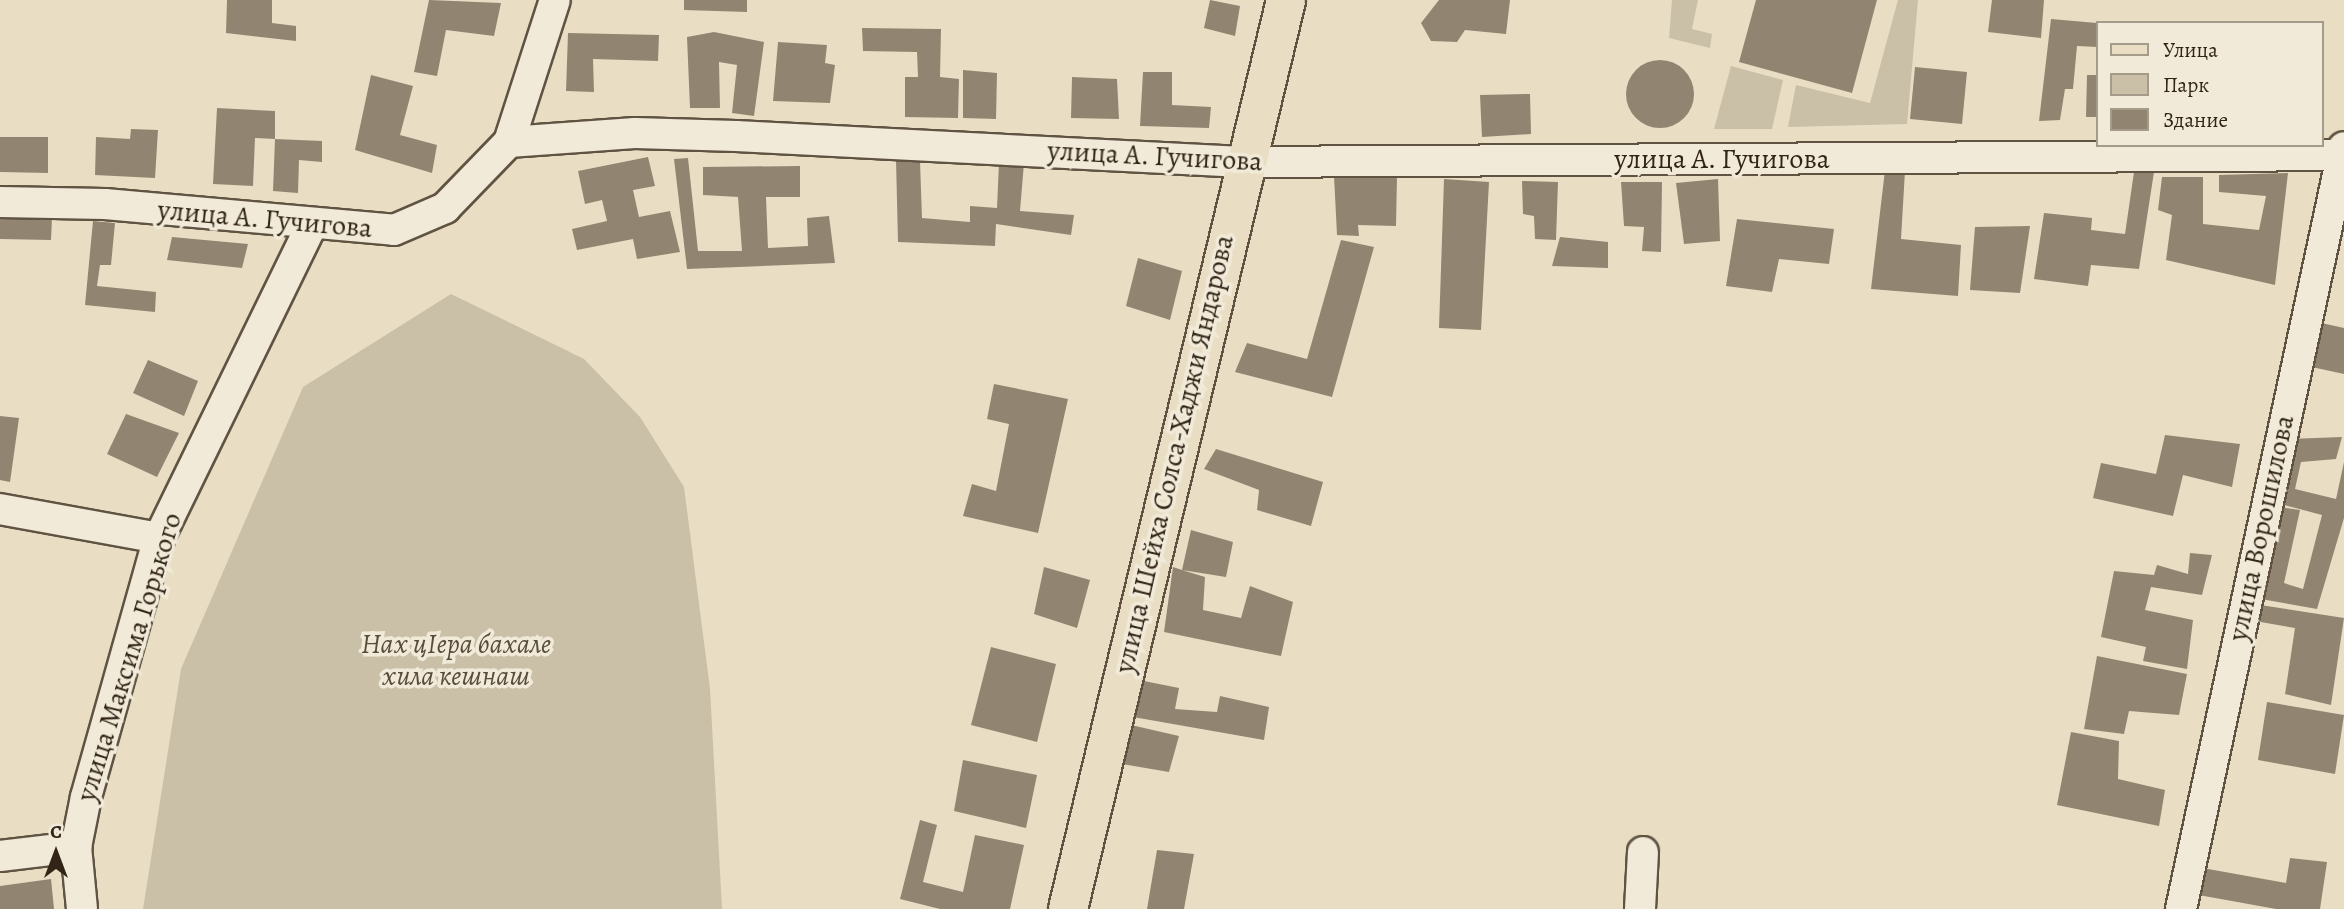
<!DOCTYPE html>
<html>
<head>
<meta charset="utf-8">
<style>
  body { margin:0 }
  #map { position:relative; width:2344px; height:909px; overflow:hidden; background:#e9dec4; font-family:Alegreya,serif }
  div>[style] { position:absolute }
  [style*='--x'] { left:calc(var(--x)*1px); top:calc(var(--y)*1px); width:calc(var(--w)*1px); rotate:calc(var(--a)*1deg) }
  .green>* { inset:0; background:#cabfa7 }
  .building>* { inset:0; background:#918571 }
  .round { border-radius:50% }
  .roads { filter:drop-shadow(2px 0 #605342) drop-shadow(-2px 0 #605342) drop-shadow(0 2px #605342) drop-shadow(0 -2px #605342) }
  .minor>* { height:30px; margin:-15px; padding:0 15px; transform-origin:15px; border-radius:15px; background:#f1ead9 }
  .major>* { height:38px; margin:-19px; padding:0 19px; transform-origin:19px; border-radius:19px; background:#e9dec4 }
  span { translate:-50% -50%; white-space:nowrap; text-align:center; line-height:1.15; -webkit-text-stroke:7px #f1ead9; paint-order:stroke }
  .street-label { font-size:28px; color:#322517 }
  .park-label { font-size:28px; color:#584c3b; font-style:italic }
  .legend { position:absolute; left:2096px; top:21px; width:228px; height:126px; box-sizing:border-box; background:#f1ead9; border:2px solid #a59b8b; margin:0; padding:9px 12px; list-style:none; font-size:21px; color:#322517 }
  .legend li { display:flex; align-items:center; gap:14px; height:35px }
  .legend b { width:35px; border:2px solid #a59b8b }
  .north { position:absolute; left:21px; top:818px; width:70px; height:70px; -webkit-text-stroke:5px #f1ead9; paint-order:stroke; rotate:0deg; font-size:19px; font-weight:700; line-height:28px; text-align:center; color:#322517 }
  .north::after { content:''; display:block; margin:auto; width:24px; height:32px; background:#322517; clip-path:polygon(50% 0,100% 100%,50% 72%,0 100%) }
</style>
</head>
<body>
<div id="map">
  <div class="green">
    <i style="clip-path:polygon(1672px 0,1698px 0,1692px 29px,1712px 34px,1710px 48px,1669px 38px)"></i>
    <i style="clip-path:polygon(1898px 0,1918px 0,1907px 124px,1788px 127px,1796px 85px,1870px 103px)"></i>
    <i style="clip-path:polygon(1731px 66px,1783px 80px,1772px 129px,1714px 129px)"></i>
    <i style="clip-path:polygon(451px 294px,584px 359px,640px 417px,684px 487px,710px 689px,722px 909px,143px 909px,181px 669px,303px 387px)"></i>
  </div>
  <div class="building">
    <i style="clip-path:polygon(227px 0,272px 0,272px 23px,296px 26px,296px 41px,226px 33px)"></i>
    <i style="clip-path:polygon(429px 0,501px 3px,494px 36px,446px 30px,437px 76px,414px 72px)"></i>
    <i style="clip-path:polygon(684px 0,747px 0,747px 12px,684px 10px)"></i>
    <i style="clip-path:polygon(1210px 0,1240px 6px,1235px 36px,1204px 28px)"></i>
    <i style="clip-path:polygon(1439px 0,1510px 0,1506px 34px,1465px 30px,1457px 42px,1431px 41px,1421px 23px)"></i>
    <i style="clip-path:polygon(1756px 0,1877px 0,1852px 93px,1739px 62px)"></i>
    <i style="clip-path:polygon(1992px 0,2044px 0,2041px 38px,1988px 32px)"></i>
    <i style="clip-path:polygon(2051px 19px,2097px 23px,2097px 47px,2077px 46px,2073px 89px,2065px 89px,2060px 120px,2039px 121px)"></i>
    <i style="clip-path:polygon(862px 28px,941px 29px,940px 77px,959px 79px,958px 118px,905px 117px,905px 77px,918px 77px,917px 52px,863px 51px)"></i>
    <i style="clip-path:polygon(714px 32px,764px 42px,754px 116px,732px 113px,737px 65px,719px 62px,720px 108px,690px 108px,687px 37px)"></i>
    <i style="clip-path:polygon(568px 33px,659px 35px,658px 61px,593px 59px,594px 92px,566px 91px)"></i>
    <i style="clip-path:polygon(778px 42px,827px 45px,825px 63px,835px 65px,830px 103px,773px 101px)"></i>
    <i class="round" style="left:1626px;top:60px;width:68px;height:68px"></i>
    <i style="clip-path:polygon(1915px 67px,1967px 72px,1962px 124px,1910px 119px)"></i>
    <i style="clip-path:polygon(963px 70px,997px 73px,996px 119px,963px 118px)"></i>
    <i style="clip-path:polygon(1143px 72px,1172px 72px,1172px 105px,1211px 107px,1209px 128px,1140px 126px)"></i>
    <i style="clip-path:polygon(371px 75px,413px 86px,400px 135px,437px 145px,432px 173px,355px 150px)"></i>
    <i style="clip-path:polygon(2087px 75px,2097px 75px,2097px 117px,2086px 117px)"></i>
    <i style="clip-path:polygon(1072px 77px,1117px 79px,1119px 119px,1071px 118px)"></i>
    <i style="clip-path:polygon(1530px 94px,1531px 134px,1482px 137px,1480px 95px)"></i>
    <i style="clip-path:polygon(217px 108px,275px 111px,275px 139px,255px 138px,253px 186px,213px 184px)"></i>
    <i style="clip-path:polygon(131px 129px,158px 130px,155px 178px,95px 175px,96px 137px,130px 139px)"></i>
    <i style="clip-path:polygon(0 137px,48px 137px,48px 173px,0 172px)"></i>
    <i style="clip-path:polygon(275px 139px,322px 141px,322px 162px,299px 160px,298px 193px,273px 191px)"></i>
    <i style="clip-path:polygon(648px 157px,655px 186px,633px 190px,639px 217px,670px 211px,680px 252px,637px 259px,633px 239px,577px 250px,572px 229px,607px 221px,602px 200px,585px 204px,578px 171px)"></i>
    <i style="clip-path:polygon(688px 158px,698px 251px,742px 251px,738px 197px,703px 195px,703px 167px,800px 166px,800px 197px,766px 197px,768px 248px,808px 246px,807px 218px,829px 216px,835px 263px,687px 269px,674px 159px)"></i>
    <i style="clip-path:polygon(896px 160px,920px 161px,922px 218px,970px 222px,970px 206px,997px 208px,999px 162px,1024px 163px,1020px 211px,1074px 215px,1071px 235px,996px 224px,995px 246px,898px 242px)"></i>
    <i style="clip-path:polygon(1885px 170px,1905px 171px,1901px 239px,1961px 245px,1958px 296px,1871px 289px)"></i>
    <i style="clip-path:polygon(2134px 172px,2154px 172px,2139px 269px,2091px 265px,2088px 286px,2034px 279px,2044px 213px,2092px 218px,2091px 230px,2125px 234px)"></i>
    <i style="clip-path:polygon(2288px 173px,2275px 285px,2166px 260px,2172px 215px,2158px 210px,2162px 177px,2203px 177px,2203px 224px,2259px 230px,2266px 196px,2219px 192px,2219px 175px)"></i>
    <i style="clip-path:polygon(1334px 176px,1397px 177px,1396px 226px,1358px 225px,1359px 236px,1337px 235px)"></i>
    <i style="clip-path:polygon(1444px 179px,1489px 182px,1481px 330px,1439px 328px)"></i>
    <i style="clip-path:polygon(1718px 179px,1720px 241px,1684px 244px,1676px 183px)"></i>
    <i style="clip-path:polygon(1522px 181px,1558px 182px,1556px 240px,1535px 239px,1534px 216px,1523px 214px)"></i>
    <i style="clip-path:polygon(1621px 182px,1662px 182px,1661px 252px,1642px 251px,1644px 227px,1624px 226px)"></i>
    <i style="clip-path:polygon(52px 218px,51px 240px,0 239px,0 219px)"></i>
    <i style="clip-path:polygon(1737px 219px,1834px 229px,1829px 264px,1779px 259px,1772px 292px,1726px 286px)"></i>
    <i style="clip-path:polygon(93px 221px,115px 223px,111px 265px,100px 265px,97px 286px,156px 292px,155px 312px,85px 305px)"></i>
    <i style="clip-path:polygon(2030px 226px,2020px 293px,1970px 290px,1975px 227px)"></i>
    <i style="clip-path:polygon(172px 237px,248px 244px,242px 268px,167px 260px)"></i>
    <i style="clip-path:polygon(1560px 237px,1608px 242px,1608px 268px,1552px 266px)"></i>
    <i style="clip-path:polygon(1341px 240px,1374px 247px,1332px 397px,1235px 372px,1247px 343px,1307px 359px)"></i>
    <i style="clip-path:polygon(1138px 258px,1182px 271px,1170px 320px,1126px 306px)"></i>
    <i style="clip-path:polygon(2317px 322px,2344px 328px,2344px 374px,2307px 366px)"></i>
    <i style="clip-path:polygon(148px 360px,198px 381px,184px 416px,133px 393px)"></i>
    <i style="clip-path:polygon(994px 384px,1068px 399px,1038px 533px,963px 516px,972px 484px,996px 491px,1009px 424px,987px 419px)"></i>
    <i style="clip-path:polygon(126px 414px,179px 433px,157px 477px,107px 454px)"></i>
    <i style="clip-path:polygon(0 416px,19px 418px,10px 482px,0 480px)"></i>
    <i style="clip-path:polygon(2165px 435px,2240px 444px,2232px 487px,2183px 475px,2173px 516px,2093px 498px,2101px 463px,2156px 474px)"></i>
    <i style="clip-path:polygon(2342px 437px,2336px 459px,2301px 462px,2295px 489px,2336px 499px,2344px 462px,2344px 518px,2317px 609px,2255px 598px,2272px 506px,2300px 510px,2284px 583px,2303px 589px,2322px 515px,2273px 502px,2288px 439px)"></i>
    <i style="clip-path:polygon(1216px 449px,1323px 482px,1311px 526px,1257px 510px,1259px 490px,1204px 469px)"></i>
    <i style="clip-path:polygon(1191px 530px,1233px 542px,1226px 577px,1182px 570px,1205px 577px,1203px 610px,1241px 618px,1250px 586px,1293px 602px,1281px 656px,1164px 632px,1173px 567px,1182px 570px)"></i>
    <i style="clip-path:polygon(2190px 553px,2212px 555px,2202px 595px,2151px 587px,2145px 610px,2193px 620px,2187px 669px,2143px 661px,2146px 647px,2101px 637px,2114px 571px,2154px 575px,2157px 565px,2188px 574px)"></i>
    <i style="clip-path:polygon(1044px 567px,1090px 580px,1077px 628px,1034px 614px)"></i>
    <i style="clip-path:polygon(2254px 604px,2344px 618px,2331px 705px,2285px 694px,2295px 628px,2249px 620px)"></i>
    <i style="clip-path:polygon(991px 647px,1056px 664px,1037px 742px,971px 725px)"></i>
    <i style="clip-path:polygon(2097px 656px,2187px 674px,2179px 715px,2129px 711px,2124px 734px,2084px 729px)"></i>
    <i style="clip-path:polygon(1139px 680px,1179px 688px,1175px 709px,1217px 712px,1220px 696px,1269px 707px,1264px 740px,1133px 717px)"></i>
    <i style="clip-path:polygon(2267px 702px,2344px 715px,2335px 774px,2258px 760px)"></i>
    <i style="clip-path:polygon(1131px 725px,1179px 736px,1169px 772px,1122px 764px)"></i>
    <i style="clip-path:polygon(2071px 732px,2119px 741px,2118px 779px,2165px 790px,2159px 826px,2057px 805px)"></i>
    <i style="clip-path:polygon(963px 760px,1037px 775px,1026px 828px,954px 811px)"></i>
    <i style="clip-path:polygon(920px 820px,937px 825px,923px 882px,963px 892px,975px 835px,1024px 845px,1010px 909px,940px 909px,900px 899px)"></i>
    <i style="clip-path:polygon(1157px 850px,1194px 854px,1184px 909px,1147px 909px)"></i>
    <i style="clip-path:polygon(2290px 858px,2327px 862px,2320px 909px,2276px 909px,2193px 894px,2197px 867px,2286px 883px)"></i>
    <i style="clip-path:polygon(51px 879px,54px 909px,0 909px,0 886px)"></i>
  </div>
  <div class="roads">
    <div class="minor">
      <i style="--x:509;--y:142;--w:126;--a:-4.1"></i>
      <i style="--x:635;--y:133;--w:101;--a:1.7"></i>
      <i style="--x:736;--y:136;--w:507;--a:2.94"></i>
      <i style="--x:1242;--y:162;--w:1102;--a:-0.36"></i>
      <i style="--x:0;--y:202;--w:105;--a:1.1"></i>
      <i style="--x:105;--y:204;--w:290;--a:5.1"></i>
      <i style="--x:394;--y:230;--w:56;--a:-23.3"></i>
      <i style="--x:445;--y:208;--w:92;--a:-45.9"></i>
      <i style="--x:509;--y:142;--w:149;--a:-72.1"></i>
      <i style="--x:0;--y:509;--w:162;--a:10.3"></i>
      <i style="--x:0;--y:856;--w:77;--a:-6.8"></i>
      <i style="--x:82;--y:909;--w:62;--a:-95.5"></i>
      <i style="--x:76;--y:847;--w:51;--a:-78.7"></i>
      <i style="--x:86;--y:797;--w:269;--a:-74.3"></i>
      <i style="--x:159;--y:538;--w:347;--a:-64"></i>
      <i style="--x:1640;--y:909;--w:57;--a:-87"></i>
      <i style="--x:2181;--y:909;--w:779;--a:-77.93"></i>
    </div>
    <div class="major">
      <i style="--x:1068;--y:909;--w:935;--a:-76.51"></i>
    </div>
  </div>
  <div class="street-label">
    <span style="left:1155px;top:156px;rotate:3deg">улица А. Гучигова</span>
    <span style="left:1722px;top:159px">улица А. Гучигова</span>
    <span style="left:265px;top:219px;rotate:5deg">улица А. Гучигова</span>
    <span style="left:1174px;top:454px;rotate:-77deg">улица Шейха Солса-Хаджи Яндарова</span>
    <span style="left:2261px;top:528px;rotate:-78deg">улица Ворошилова</span>
    <span style="left:129px;top:657px;rotate:-73deg">улица Максима Горького</span>
  </div>
  <div class="park-label">
    <span style="left:456px;top:660px">Нах цIера бахале<br>хила кешнаш</span>
  </div>
  <ul class="legend">
  <li><b style="height:9px;background:#e9dec4"></b>Улица</li>
  <li><b style="height:19px;background:#cabfa7"></b>Парк</li>
  <li><b style="height:19px;background:#918571"></b>Здание</li>
  </ul>
  <div class="north">С</div>
</div>
</body>
</html>
